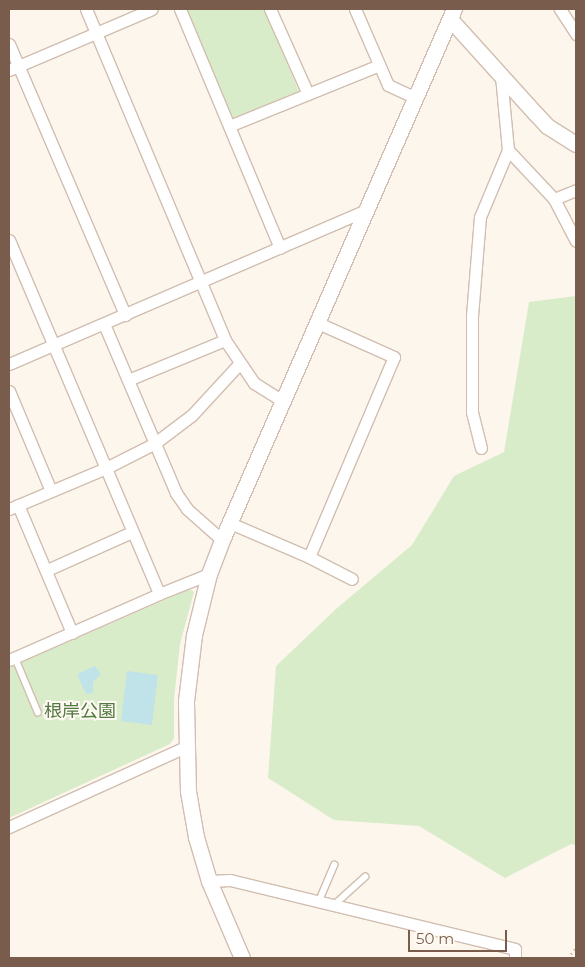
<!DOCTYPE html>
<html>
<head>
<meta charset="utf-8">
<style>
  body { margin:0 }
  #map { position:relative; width:585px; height:967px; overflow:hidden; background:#fdf6ec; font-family:Montserrat,"Noto Sans JP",sans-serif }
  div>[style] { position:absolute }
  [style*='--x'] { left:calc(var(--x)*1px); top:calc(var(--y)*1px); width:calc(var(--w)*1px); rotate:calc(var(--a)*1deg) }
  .green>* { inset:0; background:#d8ecc9 }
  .water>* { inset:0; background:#bfe3e8 }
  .path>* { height:2.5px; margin-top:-1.25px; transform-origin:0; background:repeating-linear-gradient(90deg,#d9b8a5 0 1px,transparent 0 5px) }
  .roads { filter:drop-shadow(1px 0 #d1beb0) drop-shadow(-1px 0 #d1beb0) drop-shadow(0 1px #d1beb0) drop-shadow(0 -1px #d1beb0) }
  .service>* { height:5.5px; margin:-2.75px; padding:0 2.75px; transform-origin:2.75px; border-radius:2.75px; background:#fff }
  .minor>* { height:11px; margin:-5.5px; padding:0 5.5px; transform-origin:5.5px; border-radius:5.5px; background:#fff }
  .tertiary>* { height:15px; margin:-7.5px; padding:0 7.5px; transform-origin:7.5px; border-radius:7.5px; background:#fff }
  span { translate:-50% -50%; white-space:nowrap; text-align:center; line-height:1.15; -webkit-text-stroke:4px #fffaf3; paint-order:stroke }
  .park-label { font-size:18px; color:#537a41 }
  .frame { position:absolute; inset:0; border:10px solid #7a5c4d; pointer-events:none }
  .scale { position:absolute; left:408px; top:930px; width:99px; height:22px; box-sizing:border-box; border:2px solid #7a5c4d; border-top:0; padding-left:6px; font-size:15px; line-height:18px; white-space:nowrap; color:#7a5c4d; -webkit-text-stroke:4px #fffaf3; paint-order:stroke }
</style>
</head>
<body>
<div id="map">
  <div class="green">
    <i style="clip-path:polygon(186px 9px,264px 9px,300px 94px,235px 122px)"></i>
    <i style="clip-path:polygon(576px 296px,576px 845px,571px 844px,505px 878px,419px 826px,334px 820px,268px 778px,276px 666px,336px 609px,412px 545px,454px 476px,504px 452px,529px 302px)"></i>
    <i style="clip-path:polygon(190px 589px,194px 592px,180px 644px,174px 700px,174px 738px,170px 744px,9px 818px,9px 668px)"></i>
  </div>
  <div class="water">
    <i style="clip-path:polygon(95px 666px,101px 674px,93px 682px,93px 693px,86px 694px,78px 677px,79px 673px)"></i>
    <i style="clip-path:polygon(127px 671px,158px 675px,152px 725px,121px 721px)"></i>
  </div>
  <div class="path">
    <i style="--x:568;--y:958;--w:14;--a:-54"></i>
  </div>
  <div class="roads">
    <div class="service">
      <i style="--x:15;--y:657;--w:60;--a:67.3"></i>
      <i style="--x:319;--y:901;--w:39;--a:-67"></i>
      <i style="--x:334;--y:905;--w:42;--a:-42.1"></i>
    </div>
    <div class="minor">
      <i style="--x:86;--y:9;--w:359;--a:67.2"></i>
      <i style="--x:225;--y:340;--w:52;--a:56"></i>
      <i style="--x:254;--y:383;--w:36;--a:32"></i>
      <i style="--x:180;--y:9;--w:259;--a:67.3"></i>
      <i style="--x:270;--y:9;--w:93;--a:65.9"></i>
      <i style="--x:355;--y:9;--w:83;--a:66.5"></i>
      <i style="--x:388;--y:85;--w:29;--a:25"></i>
      <i style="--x:560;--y:9;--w:30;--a:57"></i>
      <i style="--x:9;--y:44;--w:295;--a:66.8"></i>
      <i style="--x:9;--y:70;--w:155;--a:-23.1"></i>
      <i style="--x:501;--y:76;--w:74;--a:84.6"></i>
      <i style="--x:508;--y:150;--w:67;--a:46.8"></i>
      <i style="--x:554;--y:199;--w:47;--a:62.4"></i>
      <i style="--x:229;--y:126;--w:162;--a:-22.1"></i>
      <i style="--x:554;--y:199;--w:24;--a:-22"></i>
      <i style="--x:9;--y:240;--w:384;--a:67"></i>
      <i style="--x:159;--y:594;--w:54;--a:-21.8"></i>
      <i style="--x:104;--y:324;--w:184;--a:66.9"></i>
      <i style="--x:176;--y:493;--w:19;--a:55"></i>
      <i style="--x:187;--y:509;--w:47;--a:41.5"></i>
      <i style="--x:9;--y:364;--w:387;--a:-23.3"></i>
      <i style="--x:128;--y:380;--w:105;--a:-22.4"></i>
      <i style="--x:9;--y:391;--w:108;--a:67.2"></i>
      <i style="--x:481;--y:448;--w:37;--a:-104"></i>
      <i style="--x:472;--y:412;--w:96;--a:-90"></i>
      <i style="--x:472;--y:316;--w:99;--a:-85.4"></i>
      <i style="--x:480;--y:217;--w:73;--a:-67.3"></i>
      <i style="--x:18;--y:505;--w:139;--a:67.1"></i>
      <i style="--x:9;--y:509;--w:105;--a:-22.9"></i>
      <i style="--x:106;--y:468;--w:55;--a:-27"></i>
      <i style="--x:155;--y:443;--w:46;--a:-37.1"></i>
      <i style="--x:192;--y:415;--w:69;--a:-47.3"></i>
      <i style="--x:230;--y:523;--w:86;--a:23.3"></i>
      <i style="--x:309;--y:557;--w:217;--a:-67"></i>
      <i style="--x:394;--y:357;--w:83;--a:-155.9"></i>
      <i style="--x:309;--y:557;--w:48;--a:27.1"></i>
      <i style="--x:47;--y:570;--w:93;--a:-24.1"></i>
      <i style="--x:9;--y:660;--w:164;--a:-23.7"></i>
      <i style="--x:9;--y:827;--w:193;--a:-24.4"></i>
      <i style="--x:209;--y:881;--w:21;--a:-3"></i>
      <i style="--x:230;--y:880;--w:293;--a:13.6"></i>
      <i style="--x:515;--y:949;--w:9;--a:90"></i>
    </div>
    <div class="tertiary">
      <i style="--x:450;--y:19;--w:127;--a:47.9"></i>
      <i style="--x:535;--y:113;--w:18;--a:47"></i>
      <i style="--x:547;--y:126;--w:34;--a:32"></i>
      <i style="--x:242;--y:958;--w:84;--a:-113.2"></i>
      <i style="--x:209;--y:881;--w:46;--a:-106.5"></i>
      <i style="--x:196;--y:837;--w:47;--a:-99.9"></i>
      <i style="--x:188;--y:791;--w:90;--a:-91.3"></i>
      <i style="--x:186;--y:701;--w:66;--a:-83.1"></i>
      <i style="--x:194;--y:635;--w:63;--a:-76.2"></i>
      <i style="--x:209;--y:574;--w:36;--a:-69"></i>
      <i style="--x:222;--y:540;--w:579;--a:-66.4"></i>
    </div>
  </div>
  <div class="park-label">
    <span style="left:80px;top:711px">根岸公園</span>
  </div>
  <div class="frame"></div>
  <div class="scale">50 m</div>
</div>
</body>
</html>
